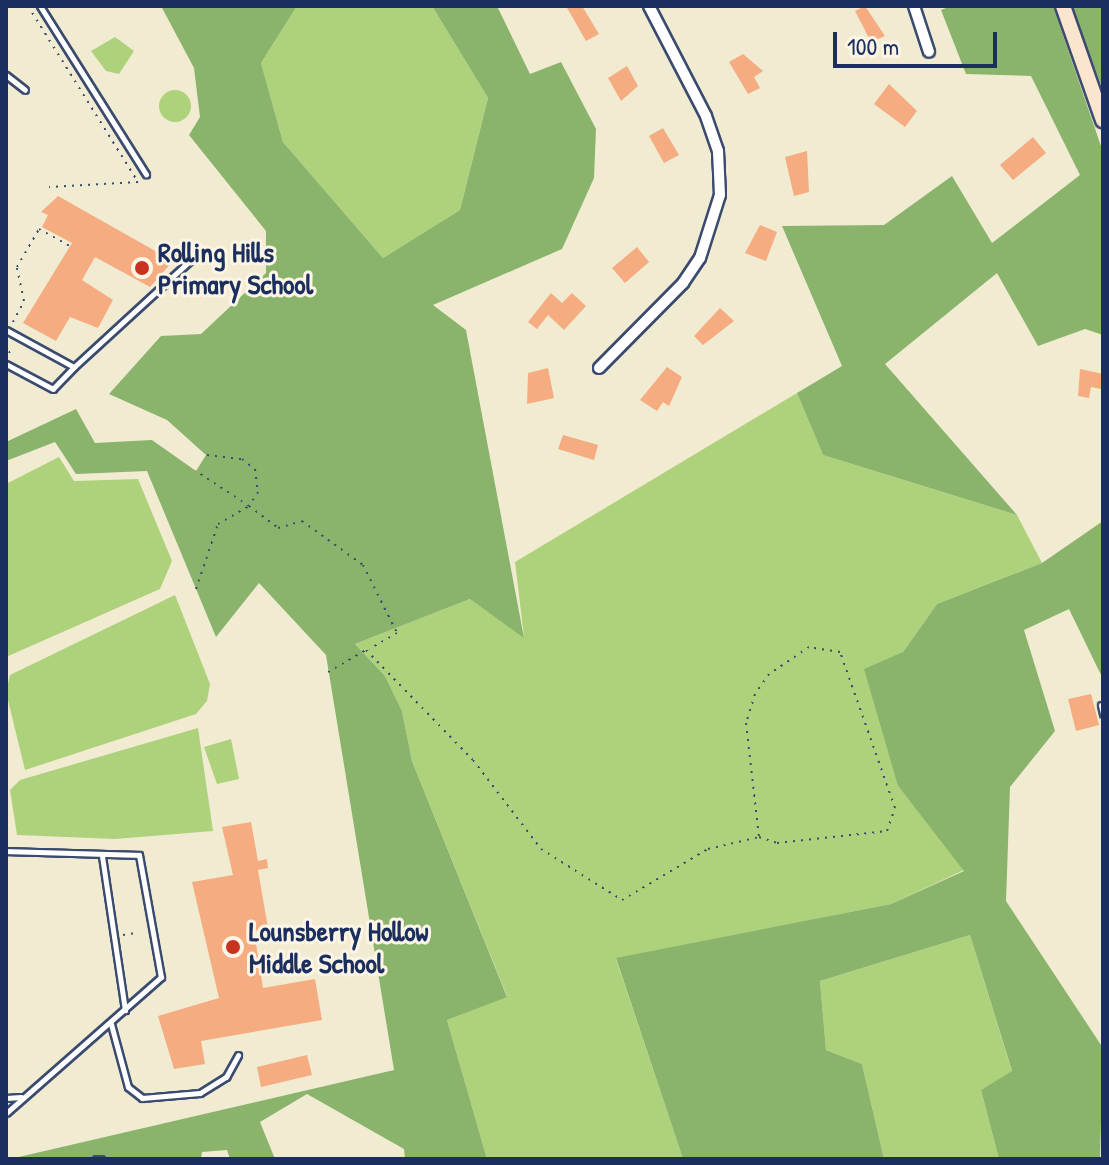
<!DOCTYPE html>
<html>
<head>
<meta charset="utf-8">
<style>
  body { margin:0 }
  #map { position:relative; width:1109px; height:1165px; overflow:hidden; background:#f1ebd1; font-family:"Patrick Hand",sans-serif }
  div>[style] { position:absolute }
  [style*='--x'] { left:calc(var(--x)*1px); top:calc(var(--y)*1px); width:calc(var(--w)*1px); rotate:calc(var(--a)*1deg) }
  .green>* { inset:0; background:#aed27c }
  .round { border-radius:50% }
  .forest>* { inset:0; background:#8ab46c }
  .building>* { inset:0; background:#f5ac81 }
  .path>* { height:2px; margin-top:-1px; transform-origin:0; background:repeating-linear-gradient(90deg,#3b4b6f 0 2px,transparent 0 8px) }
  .roads { filter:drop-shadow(2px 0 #3b4b6f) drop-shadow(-2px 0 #3b4b6f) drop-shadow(0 2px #3b4b6f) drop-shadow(0 -2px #3b4b6f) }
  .lane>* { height:5px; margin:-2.5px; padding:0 2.5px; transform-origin:2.5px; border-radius:2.5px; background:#fff }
  .street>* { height:10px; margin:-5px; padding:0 5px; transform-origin:5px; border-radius:5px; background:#fff }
  .secondary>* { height:14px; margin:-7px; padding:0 7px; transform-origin:7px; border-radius:7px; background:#fce5cf }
  .dots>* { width:22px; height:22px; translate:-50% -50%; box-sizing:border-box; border:4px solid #fcf5e5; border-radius:50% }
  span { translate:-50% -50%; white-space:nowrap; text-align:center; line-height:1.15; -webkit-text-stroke:6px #fcf5e5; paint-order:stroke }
  .poi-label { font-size:28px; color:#1b2f5e; font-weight:700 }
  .left { translate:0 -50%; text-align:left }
  .frame { position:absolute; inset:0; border:8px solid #1b2f5e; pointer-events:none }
  .scale { position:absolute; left:833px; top:32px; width:164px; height:36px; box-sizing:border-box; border:4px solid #1b2f5e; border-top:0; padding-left:10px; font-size:24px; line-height:28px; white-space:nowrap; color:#1b2f5e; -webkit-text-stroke:6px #fcf5e5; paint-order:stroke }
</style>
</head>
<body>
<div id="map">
  <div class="green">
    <i style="clip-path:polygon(297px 6px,432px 6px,488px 98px,460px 210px,383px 258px,283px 142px,261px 63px)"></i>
    <i style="clip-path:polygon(115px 37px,134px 51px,119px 74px,106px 71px,91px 51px)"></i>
    <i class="round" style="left:159px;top:90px;width:32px;height:32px"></i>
    <i style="clip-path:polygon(797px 393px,823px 455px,1017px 515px,1042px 563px,937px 604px,903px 652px,898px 786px,964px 870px,891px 904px,616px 959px,683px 1159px,487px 1159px,447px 1020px,507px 996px,412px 761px,402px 711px,385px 676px,355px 644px,470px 599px,524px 637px,515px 562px)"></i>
    <i style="clip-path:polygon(59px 457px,74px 481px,138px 479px,172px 561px,160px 589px,6px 657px,6px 484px)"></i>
    <i style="clip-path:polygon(175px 595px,210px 684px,207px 701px,196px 714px,25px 770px,6px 692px,10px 675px)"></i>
    <i style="clip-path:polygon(198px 728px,213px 831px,115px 839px,17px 835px,10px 790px,20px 780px)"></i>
    <i style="clip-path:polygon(231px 739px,239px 779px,217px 784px,204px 747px)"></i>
    <i style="clip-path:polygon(970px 935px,1012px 1072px,981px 1090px,999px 1159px,884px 1159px,862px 1064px,826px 1050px,820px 981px)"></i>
  </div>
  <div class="forest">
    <i style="clip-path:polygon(161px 6px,297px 6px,261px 63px,283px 142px,383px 258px,460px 210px,488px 98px,432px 6px,497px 6px,530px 74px,561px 62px,596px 129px,594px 178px,562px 249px,433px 305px,466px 330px,524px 638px,470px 599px,355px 644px,385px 676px,402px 711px,412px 761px,507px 997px,447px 1020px,487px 1159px,405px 1159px,404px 1149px,307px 1094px,260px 1122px,275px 1159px,230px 1159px,227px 1150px,202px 1152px,201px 1159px,10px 1159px,394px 1070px,326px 655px,259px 583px,216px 637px,147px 471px,76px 474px,55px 442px,6px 461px,6px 442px,76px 409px,95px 443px,152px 440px,196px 471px,206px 455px,167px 420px,109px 394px,161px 336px,201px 334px,266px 273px,266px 231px,189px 135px,200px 117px,194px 68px)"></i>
    <i style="clip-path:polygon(951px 6px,1053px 6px,1103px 152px,1103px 335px,1085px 329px,1038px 346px,997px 273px,885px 364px,1017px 515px,823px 455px,797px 393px,842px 366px,782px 226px,884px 225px,952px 176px,992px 243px,1080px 175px,1031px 76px,966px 74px,941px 10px)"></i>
    <i style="clip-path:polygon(1071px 6px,1103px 6px,1103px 90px)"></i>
    <i style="clip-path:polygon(1103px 521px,1103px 679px,1069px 609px,1024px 630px,1055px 731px,1010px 787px,1006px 901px,1103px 1048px,1100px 1159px,999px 1159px,981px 1090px,1012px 1071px,970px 935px,820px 981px,826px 1050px,862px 1064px,884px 1159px,683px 1159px,616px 958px,891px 904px,964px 871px,898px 786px,864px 669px,903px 652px,937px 604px,1042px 563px)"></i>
  </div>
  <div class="building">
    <i style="clip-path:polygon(566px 6px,582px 6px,599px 34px,586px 41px)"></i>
    <i style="clip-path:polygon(865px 6px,885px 36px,871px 42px,855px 11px)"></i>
    <i style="clip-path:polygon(743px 54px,763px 71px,754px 77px,760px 88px,748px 94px,729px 62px)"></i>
    <i style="clip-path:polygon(627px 66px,638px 86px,621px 101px,608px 78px)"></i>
    <i style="clip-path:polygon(889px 84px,917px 111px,905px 127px,874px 104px)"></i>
    <i style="clip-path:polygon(663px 128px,679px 155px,664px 163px,649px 136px)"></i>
    <i style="clip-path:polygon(1033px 137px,1046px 153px,1013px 180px,1000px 165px)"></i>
    <i style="clip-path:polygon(807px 151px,809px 192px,794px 196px,785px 157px)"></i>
    <i style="clip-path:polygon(58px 196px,173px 261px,150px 287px,95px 257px,82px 280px,113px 300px,98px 328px,70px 317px,56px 341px,23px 323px,72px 243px,42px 227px,48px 215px,41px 212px)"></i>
    <i style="clip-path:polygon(760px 225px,777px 232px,766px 261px,745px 253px)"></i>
    <i style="clip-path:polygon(637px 247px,649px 262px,625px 283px,612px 268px)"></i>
    <i style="clip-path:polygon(551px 293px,562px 303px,572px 293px,586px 306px,564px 330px,548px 315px,537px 329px,528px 322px)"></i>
    <i style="clip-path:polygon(720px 308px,734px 321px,703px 345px,694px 336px)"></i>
    <i style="clip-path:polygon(667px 367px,682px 377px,669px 406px,663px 402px,657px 411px,640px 400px)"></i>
    <i style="clip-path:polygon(548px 368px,554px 398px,527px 404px,528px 373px)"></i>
    <i style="clip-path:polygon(1080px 369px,1103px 374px,1101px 389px,1091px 387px,1089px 398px,1078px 396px)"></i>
    <i style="clip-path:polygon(563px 435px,598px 445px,594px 460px,558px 449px)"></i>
    <i style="clip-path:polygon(1091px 694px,1099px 725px,1076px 731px,1068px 699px)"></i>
    <i style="clip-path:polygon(251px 822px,258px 861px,267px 859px,268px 868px,258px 870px,268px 928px,254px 931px,263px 988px,315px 979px,322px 1020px,201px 1041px,205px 1064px,174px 1069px,158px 1016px,219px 998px,192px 882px,233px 875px,222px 827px)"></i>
    <i style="clip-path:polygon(307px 1055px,312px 1075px,261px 1087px,257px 1067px)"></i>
  </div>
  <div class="path">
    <i style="--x:28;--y:6;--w:208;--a:58"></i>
    <i style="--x:138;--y:182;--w:89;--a:176.8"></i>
    <i style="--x:13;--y:322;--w:24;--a:-62"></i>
    <i style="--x:24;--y:301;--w:35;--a:-102"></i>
    <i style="--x:17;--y:267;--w:44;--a:-59.9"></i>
    <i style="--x:39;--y:229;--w:35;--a:29"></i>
    <i style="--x:9;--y:353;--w:6;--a:-59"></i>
    <i style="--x:207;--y:455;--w:35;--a:7"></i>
    <i style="--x:242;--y:459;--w:16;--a:38"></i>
    <i style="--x:255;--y:469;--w:23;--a:83"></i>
    <i style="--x:258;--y:492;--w:17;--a:123"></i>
    <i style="--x:249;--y:506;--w:36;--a:37"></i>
    <i style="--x:278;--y:528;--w:25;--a:-16"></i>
    <i style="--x:302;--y:521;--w:75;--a:35.8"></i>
    <i style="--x:363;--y:565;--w:76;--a:63.4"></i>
    <i style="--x:397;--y:633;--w:32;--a:150"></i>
    <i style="--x:196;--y:589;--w:69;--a:-71.3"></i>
    <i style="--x:218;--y:524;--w:36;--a:-30"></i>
    <i style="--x:249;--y:506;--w:64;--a:-146.6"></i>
    <i style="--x:328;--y:672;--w:44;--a:-30.1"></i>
    <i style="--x:366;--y:650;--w:153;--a:45.8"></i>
    <i style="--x:473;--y:760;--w:112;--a:52.6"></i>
    <i style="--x:541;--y:849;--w:96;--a:32.2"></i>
    <i style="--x:622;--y:900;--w:100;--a:-30.7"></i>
    <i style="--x:708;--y:849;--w:52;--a:-13.2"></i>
    <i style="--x:759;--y:837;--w:19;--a:18"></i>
    <i style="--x:777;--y:843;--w:111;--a:-6.2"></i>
    <i style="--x:887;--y:831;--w:24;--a:-71"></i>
    <i style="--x:895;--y:808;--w:165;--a:-109.4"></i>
    <i style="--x:840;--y:652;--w:31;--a:-171"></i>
    <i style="--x:809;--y:647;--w:48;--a:146"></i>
    <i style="--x:769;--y:674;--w:24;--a:125"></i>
    <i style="--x:755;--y:694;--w:30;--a:107"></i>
    <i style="--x:746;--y:723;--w:115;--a:83.5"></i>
    <i style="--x:123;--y:935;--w:13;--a:-9"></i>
  </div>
  <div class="roads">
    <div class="lane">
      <i style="--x:40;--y:6;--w:199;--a:57.8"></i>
      <i style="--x:6;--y:75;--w:24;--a:38"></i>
      <i style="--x:6;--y:330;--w:77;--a:28.6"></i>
      <i style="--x:74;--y:367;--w:30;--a:134"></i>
      <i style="--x:53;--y:389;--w:53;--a:-152"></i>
      <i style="--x:74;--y:367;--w:164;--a:-42.5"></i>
      <i style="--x:1101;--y:705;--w:9;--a:77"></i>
      <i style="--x:6;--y:851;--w:133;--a:1.7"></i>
      <i style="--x:139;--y:855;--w:124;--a:79.8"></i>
      <i style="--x:161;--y:977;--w:206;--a:138.7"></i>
      <i style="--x:102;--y:856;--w:156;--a:81.5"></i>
      <i style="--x:111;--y:1024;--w:65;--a:74.9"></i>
      <i style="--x:128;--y:1087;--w:18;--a:38"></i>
      <i style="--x:142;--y:1098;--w:58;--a:-4.9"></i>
      <i style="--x:200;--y:1093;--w:31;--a:-32"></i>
      <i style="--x:226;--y:1077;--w:25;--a:-61"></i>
      <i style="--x:6;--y:1098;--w:15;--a:-4"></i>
      <i style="--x:96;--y:1159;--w:5;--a:0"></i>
    </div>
    <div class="street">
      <i style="--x:914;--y:6;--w:48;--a:71.9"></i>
      <i style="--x:599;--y:368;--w:120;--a:-45.3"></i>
      <i style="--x:683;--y:283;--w:30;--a:-56"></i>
      <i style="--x:700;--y:258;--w:66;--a:-72.4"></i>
      <i style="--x:720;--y:195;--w:44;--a:-92.6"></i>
      <i style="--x:718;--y:151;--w:37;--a:-109"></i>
      <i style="--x:706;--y:116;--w:124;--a:-117.4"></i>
    </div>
    <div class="secondary">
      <i style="--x:1063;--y:6;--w:121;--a:70.7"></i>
    </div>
  </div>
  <div class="dots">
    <i style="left:142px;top:268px;background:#c8321e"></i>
    <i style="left:233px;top:947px;background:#c8321e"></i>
  </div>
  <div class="poi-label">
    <span class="left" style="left:158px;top:268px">Rolling Hills<br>Primary School</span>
    <span class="left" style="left:249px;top:947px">Lounsberry Hollow<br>Middle School</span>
  </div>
  <div class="frame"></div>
  <div class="scale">100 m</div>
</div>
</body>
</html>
